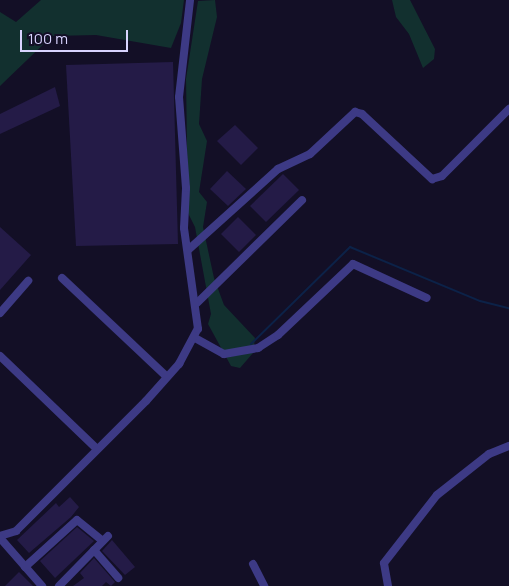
<!DOCTYPE html>
<html>
<head>
<meta charset="utf-8">
<style>
  body { margin:0 }
  #map { position:relative; width:509px; height:586px; overflow:hidden; background:#130f26; font-family:Manrope,sans-serif }
  div>[style] { position:absolute }
  [style*='--x'] { left:calc(var(--x)*1px); top:calc(var(--y)*1px); width:calc(var(--w)*1px); rotate:calc(var(--a)*1deg) }
  .green>* { inset:0; background:#12302f }
  .stream>* { height:2px; margin:-1px; padding:0 1px; transform-origin:1px; border-radius:1px; background:#0c2248 }
  .building>* { inset:0; background:#241b47 }
  .minor>* { height:8px; margin:-4px; padding:0 4px; transform-origin:4px; border-radius:4px; background:#3d3a85 }
  span { translate:-50% -50%; white-space:nowrap; text-align:center; line-height:1.15; -webkit-text-stroke:4px #130f26; paint-order:stroke }
  .scale { position:absolute; left:20px; top:30px; width:108px; height:22px; box-sizing:border-box; border:2px solid #d9d4ff; border-top:0; padding-left:6px; font-size:15px; line-height:18px; white-space:nowrap; color:#d9d4ff; -webkit-text-stroke:4px #130f26; paint-order:stroke }
</style>
</head>
<body>
<div id="map">
  <div class="green">
    <i style="clip-path:polygon(41px 0,184px 0,181px 23px,171px 48px,96px 35px,52px 36px,0 86px,0 12px,16px 22px)"></i>
    <i style="clip-path:polygon(215px 0,217px 17px,202px 79px,199px 124px,207px 141px,199px 192px,207px 202px,203px 227px,214px 278px,224px 305px,255px 338px,253px 353px,240px 368px,231px 366px,208px 324px,211px 314px,195px 227px,188px 213px,186px 79px,198px 1px)"></i>
    <i style="clip-path:polygon(392px 0,410px 0,435px 49px,434px 59px,423px 68px,409px 34px,396px 17px)"></i>
  </div>
  <div class="stream">
    <i style="--x:251;--y:344;--w:139;--a:-44.4"></i>
    <i style="--x:350;--y:247;--w:141;--a:22.6"></i>
    <i style="--x:480;--y:301;--w:30;--a:14"></i>
  </div>
  <div class="building">
    <i style="clip-path:polygon(173px 62px,178px 244px,76px 246px,66px 65px)"></i>
    <i style="clip-path:polygon(55px 87px,60px 106px,0 134px,0 114px)"></i>
    <i style="clip-path:polygon(235px 125px,258px 148px,241px 165px,217px 141px)"></i>
    <i style="clip-path:polygon(227px 171px,246px 189px,228px 206px,210px 189px)"></i>
    <i style="clip-path:polygon(283px 174px,299px 190px,266px 222px,250px 206px)"></i>
    <i style="clip-path:polygon(238px 217px,256px 235px,239px 252px,221px 234px)"></i>
    <i style="clip-path:polygon(0 227px,31px 255px,0 290px)"></i>
    <i style="clip-path:polygon(70px 497px,79px 507px,71px 517px,29px 553px,17px 540px,56px 503px,59px 507px)"></i>
    <i style="clip-path:polygon(77px 527px,94px 541px,55px 578px,40px 561px)"></i>
    <i style="clip-path:polygon(112px 540px,135px 567px,125px 575px,102px 551px)"></i>
    <i style="clip-path:polygon(94px 558px,115px 582px,111px 586px,106px 582px,102px 586px,73px 586px,84px 578px,80px 573px)"></i>
    <i style="clip-path:polygon(19px 572px,33px 586px,5px 586px)"></i>
  </div>
  <div class="minor">
    <i style="--x:188;--y:250;--w:121;--a:-42"></i>
    <i style="--x:278;--y:169;--w:35;--a:-25"></i>
    <i style="--x:310;--y:154;--w:62;--a:-43"></i>
    <i style="--x:355;--y:112;--w:7;--a:16"></i>
    <i style="--x:362;--y:114;--w:96;--a:42.9"></i>
    <i style="--x:432;--y:179;--w:10;--a:-17"></i>
    <i style="--x:442;--y:176;--w:95;--a:-45"></i>
    <i style="--x:62;--y:278;--w:144;--a:43.3"></i>
    <i style="--x:197;--y:303;--w:147;--a:-44.4"></i>
    <i style="--x:0;--y:313;--w:43;--a:-48.8"></i>
    <i style="--x:195;--y:338;--w:33;--a:29"></i>
    <i style="--x:224;--y:354;--w:35;--a:-10"></i>
    <i style="--x:258;--y:348;--w:24;--a:-33"></i>
    <i style="--x:278;--y:335;--w:103;--a:-43.4"></i>
    <i style="--x:353;--y:264;--w:81;--a:24.7"></i>
    <i style="--x:0;--y:356;--w:134;--a:43.8"></i>
    <i style="--x:0;--y:536;--w:17;--a:-17"></i>
    <i style="--x:16;--y:531;--w:184;--a:-45"></i>
    <i style="--x:146;--y:401;--w:50;--a:-48.3"></i>
    <i style="--x:179;--y:364;--w:40;--a:-62"></i>
    <i style="--x:198;--y:329;--w:102;--a:-97.9"></i>
    <i style="--x:184;--y:228;--w:40;--a:-87.1"></i>
    <i style="--x:186;--y:188;--w:91;--a:-94.4"></i>
    <i style="--x:179;--y:97;--w:98;--a:-83.5"></i>
    <i style="--x:0;--y:538;--w:64;--a:48.8"></i>
    <i style="--x:94;--y:550;--w:37;--a:49"></i>
    <i style="--x:253;--y:564;--w:25;--a:63"></i>
    <i style="--x:25;--y:567;--w:70;--a:-42.1"></i>
    <i style="--x:77;--y:520;--w:33;--a:39"></i>
    <i style="--x:59;--y:586;--w:70;--a:-45.6"></i>
    <i style="--x:388;--y:586;--w:23;--a:-100"></i>
    <i style="--x:384;--y:563;--w:86;--a:-52.1"></i>
    <i style="--x:437;--y:495;--w:66;--a:-38.3"></i>
    <i style="--x:489;--y:454;--w:22;--a:-22"></i>
  </div>
  <div class="scale">100 m</div>
</div>
</body>
</html>
